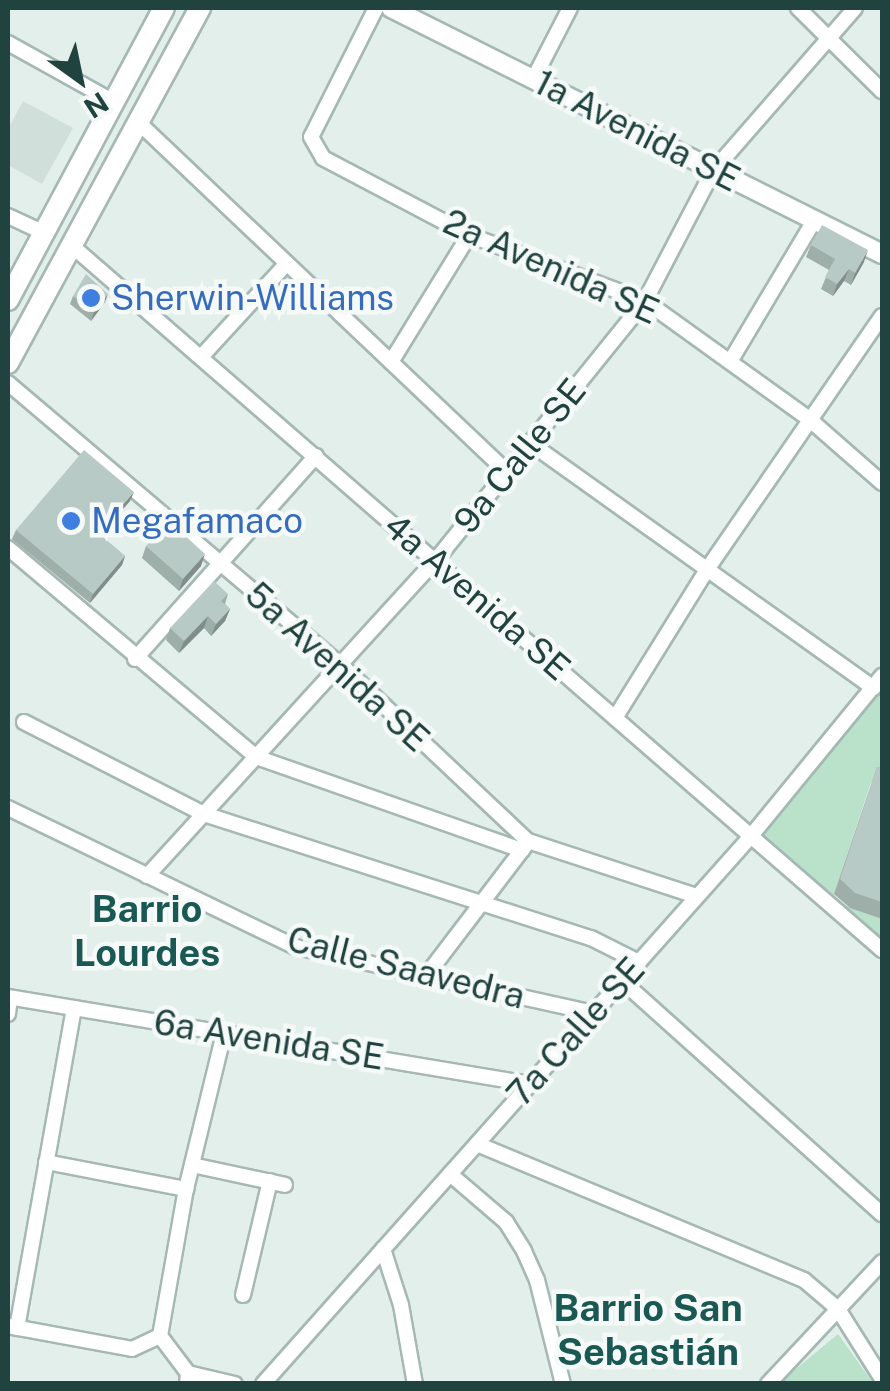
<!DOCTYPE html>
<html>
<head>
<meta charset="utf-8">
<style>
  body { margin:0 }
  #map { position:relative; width:890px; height:1391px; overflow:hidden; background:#e3efeb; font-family:"Public Sans",sans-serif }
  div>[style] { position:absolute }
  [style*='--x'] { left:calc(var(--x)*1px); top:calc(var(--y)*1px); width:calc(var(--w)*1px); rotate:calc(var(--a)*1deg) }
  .built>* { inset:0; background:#d1dfdb }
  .green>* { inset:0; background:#bae2cb }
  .roads { filter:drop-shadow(2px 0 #a5b8b4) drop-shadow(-2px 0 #a5b8b4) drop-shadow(0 2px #a5b8b4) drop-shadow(0 -2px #a5b8b4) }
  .minor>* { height:14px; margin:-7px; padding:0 7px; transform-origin:7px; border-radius:7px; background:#fff }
  .tertiary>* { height:18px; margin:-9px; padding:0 9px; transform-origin:9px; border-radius:9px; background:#fff }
  .secondary>* { height:20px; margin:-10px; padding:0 10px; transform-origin:10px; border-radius:10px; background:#fff }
  .wall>* { inset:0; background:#9eaea9 }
  .shaded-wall>* { inset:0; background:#818d8a }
  .building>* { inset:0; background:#b8cac5 }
  .dots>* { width:28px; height:28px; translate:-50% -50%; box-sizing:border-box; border:5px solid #f5faf8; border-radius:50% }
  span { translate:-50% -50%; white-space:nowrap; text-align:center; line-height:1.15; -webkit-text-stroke:9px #f5faf8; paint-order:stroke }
  .street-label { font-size:35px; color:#20433f }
  .shop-label { font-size:35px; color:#366cbe }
  .left { translate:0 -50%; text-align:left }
  .neighbourhood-label { font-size:38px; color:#195853; font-weight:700 }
  .frame { position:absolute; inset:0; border:10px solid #20433f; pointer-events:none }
  .north { position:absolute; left:30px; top:30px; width:100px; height:100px; -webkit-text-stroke:8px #f5faf8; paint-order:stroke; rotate:147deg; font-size:28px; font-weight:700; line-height:40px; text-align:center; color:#20433f }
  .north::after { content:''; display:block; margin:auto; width:35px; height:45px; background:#20433f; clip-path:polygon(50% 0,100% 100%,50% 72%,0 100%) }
</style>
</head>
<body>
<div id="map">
  <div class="built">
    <i style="clip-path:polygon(23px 101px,73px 128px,42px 184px,8px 165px,8px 129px)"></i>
  </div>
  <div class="green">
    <i style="clip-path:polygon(882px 682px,882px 785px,871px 782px,832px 901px,882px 919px,882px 940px,832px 902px,757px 835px)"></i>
    <i style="clip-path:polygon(838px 1334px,873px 1383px,779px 1383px)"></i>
  </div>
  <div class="roads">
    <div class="minor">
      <i style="--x:376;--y:8;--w:144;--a:116.7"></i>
      <i style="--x:311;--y:137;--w:24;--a:60"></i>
      <i style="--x:323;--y:158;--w:165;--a:27.8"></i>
      <i style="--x:469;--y:235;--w:188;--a:20.6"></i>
      <i style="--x:645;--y:301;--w:202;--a:35.7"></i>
      <i style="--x:809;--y:419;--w:97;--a:41.2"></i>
      <i style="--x:798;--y:8;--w:118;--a:44.7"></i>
      <i style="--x:8;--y:43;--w:121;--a:29.1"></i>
      <i style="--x:534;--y:78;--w:79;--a:-62.8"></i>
      <i style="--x:138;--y:122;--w:509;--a:43.49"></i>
      <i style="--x:8;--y:216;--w:40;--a:25"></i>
      <i style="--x:71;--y:245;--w:1075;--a:41"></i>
      <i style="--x:201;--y:357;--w:127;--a:-47.5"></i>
      <i style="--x:731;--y:360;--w:162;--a:-59.2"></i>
      <i style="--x:391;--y:362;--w:149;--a:-58.4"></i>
      <i style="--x:8;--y:383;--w:436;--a:40.3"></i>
      <i style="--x:341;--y:665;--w:257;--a:43.3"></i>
      <i style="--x:528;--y:841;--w:177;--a:18.1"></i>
      <i style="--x:530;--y:443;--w:422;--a:35.5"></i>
      <i style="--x:8;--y:548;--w:324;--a:40.1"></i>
      <i style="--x:256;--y:757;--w:282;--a:19.3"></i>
      <i style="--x:135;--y:659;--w:272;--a:-48.3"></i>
      <i style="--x:615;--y:718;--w:176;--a:-58.2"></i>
      <i style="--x:708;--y:568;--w:306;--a:-55.4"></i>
      <i style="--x:24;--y:722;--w:202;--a:27.1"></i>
      <i style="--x:204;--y:814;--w:406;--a:17.8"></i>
      <i style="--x:591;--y:938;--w:54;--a:26.6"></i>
      <i style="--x:8;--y:808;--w:320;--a:25.8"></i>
      <i style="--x:296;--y:947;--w:304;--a:12.5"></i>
      <i style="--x:147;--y:876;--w:428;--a:-47.6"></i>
      <i style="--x:436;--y:560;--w:333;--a:-51.1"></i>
      <i style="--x:645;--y:301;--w:147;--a:-62.4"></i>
      <i style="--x:713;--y:171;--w:216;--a:-48.9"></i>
      <i style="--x:426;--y:976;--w:163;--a:-52.7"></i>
      <i style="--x:622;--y:981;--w:349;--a:41.9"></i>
      <i style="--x:8;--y:997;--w:529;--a:9.46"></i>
      <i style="--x:8;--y:1014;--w:16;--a:-83"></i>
      <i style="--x:477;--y:1144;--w:354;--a:22.6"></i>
      <i style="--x:804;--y:1280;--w:45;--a:40.5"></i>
      <i style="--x:838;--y:1309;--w:83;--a:57.8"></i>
      <i style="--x:46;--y:1162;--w:143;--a:10.9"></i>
      <i style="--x:192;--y:1165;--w:95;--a:12.1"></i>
      <i style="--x:450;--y:1174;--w:74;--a:40.6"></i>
      <i style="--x:506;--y:1222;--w:34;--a:58"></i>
      <i style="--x:524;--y:1251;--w:32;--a:66"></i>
      <i style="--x:537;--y:1280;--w:107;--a:76"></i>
      <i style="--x:383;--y:1249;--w:59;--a:72.2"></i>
      <i style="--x:401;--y:1305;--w:80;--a:80"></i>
      <i style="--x:243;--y:1295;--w:117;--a:-76.7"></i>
      <i style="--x:8;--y:1326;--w:126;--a:10.5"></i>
      <i style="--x:132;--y:1349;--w:31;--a:-25"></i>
      <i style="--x:17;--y:1328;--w:325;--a:-79.9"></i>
      <i style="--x:188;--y:1373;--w:48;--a:13.2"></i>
      <i style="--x:187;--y:1384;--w:11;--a:-85"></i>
      <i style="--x:188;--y:1373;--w:46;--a:-127.1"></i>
      <i style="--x:160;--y:1336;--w:149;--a:-80"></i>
      <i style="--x:186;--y:1189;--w:161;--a:-76.3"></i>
      <i style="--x:263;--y:1384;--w:734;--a:-48.31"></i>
      <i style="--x:751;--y:836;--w:207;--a:-50.7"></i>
      <i style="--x:768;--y:1384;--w:167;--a:-46.9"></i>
    </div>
    <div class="tertiary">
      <i style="--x:391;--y:8;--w:549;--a:26.61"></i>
    </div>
    <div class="secondary">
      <i style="--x:8;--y:300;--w:331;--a:-61.9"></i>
      <i style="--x:8;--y:363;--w:404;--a:-61.6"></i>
    </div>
  </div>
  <div class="wall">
    <i style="clip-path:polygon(811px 245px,864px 262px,851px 285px,844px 281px,833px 296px,821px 289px,829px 270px,806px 257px)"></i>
    <i style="clip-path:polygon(73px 296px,105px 302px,91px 321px,70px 304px)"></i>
    <i style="clip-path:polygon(130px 501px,100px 535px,125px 556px,122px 565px,90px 603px,12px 539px,16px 530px)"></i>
    <i style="clip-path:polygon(146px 546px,201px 566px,179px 591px,142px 558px)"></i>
    <i style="clip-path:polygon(228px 594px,225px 604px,230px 609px,225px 621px,211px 636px,204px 628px,179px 653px,166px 640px,170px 628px)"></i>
    <i style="clip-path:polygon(877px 767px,882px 768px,882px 919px,850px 908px,834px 894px)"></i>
  </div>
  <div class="shaded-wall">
    <i style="clip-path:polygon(868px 250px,864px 262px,851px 285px,855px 273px)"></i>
    <i style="clip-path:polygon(849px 269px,844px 281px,833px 296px,837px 284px)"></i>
    <i style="clip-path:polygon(108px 294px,105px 302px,91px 321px,94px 312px)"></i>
    <i style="clip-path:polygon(134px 492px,130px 501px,94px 542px,98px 533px)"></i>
    <i style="clip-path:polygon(205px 554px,201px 566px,179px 591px,183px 579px)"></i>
    <i style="clip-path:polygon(125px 556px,122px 565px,90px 603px,93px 594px)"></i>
    <i style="clip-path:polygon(230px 609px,225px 621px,211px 636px,216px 624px)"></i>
    <i style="clip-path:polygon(208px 616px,204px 628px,179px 653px,184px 641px)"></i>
  </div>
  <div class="building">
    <i style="clip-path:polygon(822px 225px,868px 250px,855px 273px,849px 269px,837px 284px,825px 277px,835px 259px,811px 245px)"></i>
    <i style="clip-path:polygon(86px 274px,108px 294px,94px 312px,73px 296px)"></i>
    <i style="clip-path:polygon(84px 450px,134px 492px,98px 533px,125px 556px,93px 594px,16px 530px)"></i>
    <i style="clip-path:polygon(169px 521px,205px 554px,183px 579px,146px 546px)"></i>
    <i style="clip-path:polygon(214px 581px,228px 594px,221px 601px,230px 609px,216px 624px,208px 616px,184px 641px,170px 628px)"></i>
    <i style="clip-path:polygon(877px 767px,882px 768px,882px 902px,855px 893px,840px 879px)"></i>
  </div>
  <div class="dots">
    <i style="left:91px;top:298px;background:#3f7fe0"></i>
    <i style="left:71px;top:521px;background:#3f7fe0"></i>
  </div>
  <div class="street-label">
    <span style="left:637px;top:131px;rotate:27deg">1a Avenida SE</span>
    <span style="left:551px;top:267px;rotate:24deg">2a Avenida SE</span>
    <span style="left:520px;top:456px;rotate:-51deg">9a Calle SE</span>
    <span style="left:477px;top:597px;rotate:41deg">4a Avenida SE</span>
    <span style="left:337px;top:667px;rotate:42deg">5a Avenida SE</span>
    <span style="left:406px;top:968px;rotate:14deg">Calle Saavedra</span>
    <span style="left:576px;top:1032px;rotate:-48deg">7a Calle SE</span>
    <span style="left:269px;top:1040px;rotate:9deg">6a Avenida SE</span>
  </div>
  <div class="shop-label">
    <span class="left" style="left:111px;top:298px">Sherwin-Williams</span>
    <span class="left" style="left:91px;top:521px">Megafamaco</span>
  </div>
  <div class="neighbourhood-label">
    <span style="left:147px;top:931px">Barrio<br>Lourdes</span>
    <span style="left:648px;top:1330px">Barrio San<br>Sebastián</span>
  </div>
  <div class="frame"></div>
  <div class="north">N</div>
</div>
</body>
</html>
